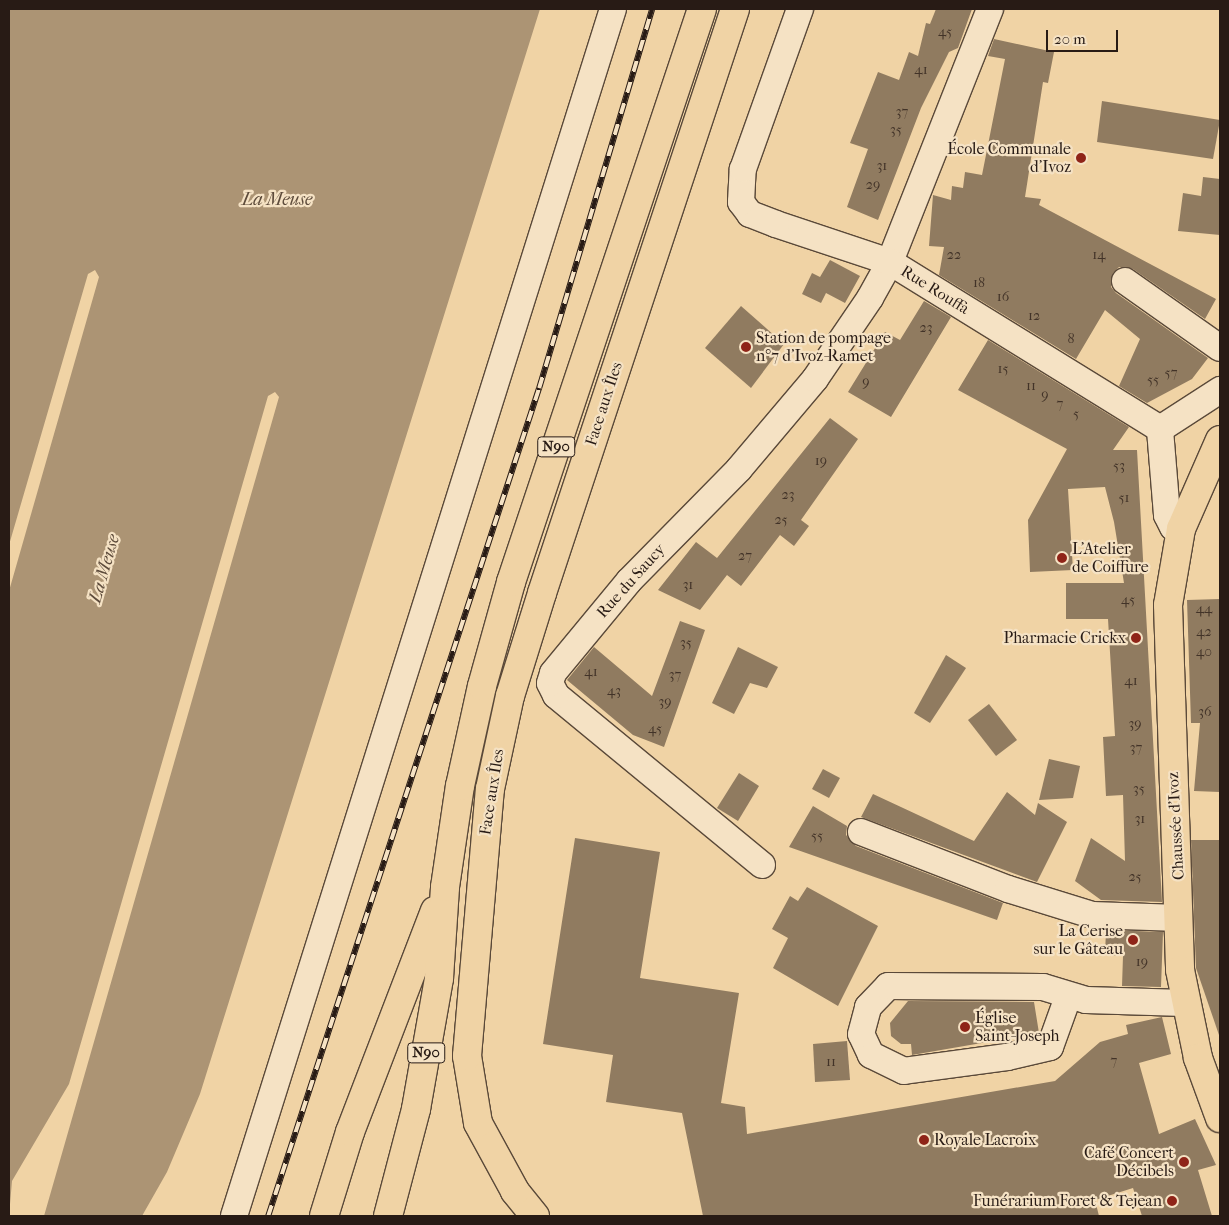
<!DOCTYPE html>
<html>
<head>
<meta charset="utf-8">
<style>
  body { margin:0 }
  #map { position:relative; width:1229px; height:1225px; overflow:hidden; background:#f0d3a5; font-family:"IM FELL French Canon",serif }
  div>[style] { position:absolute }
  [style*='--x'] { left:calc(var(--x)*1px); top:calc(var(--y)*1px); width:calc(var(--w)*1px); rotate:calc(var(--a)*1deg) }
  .water>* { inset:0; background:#ac9474 }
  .building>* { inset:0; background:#907b60 }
  .roads { filter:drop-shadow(1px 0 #5a4939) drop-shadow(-1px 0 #5a4939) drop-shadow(0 1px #5a4939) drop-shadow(0 -1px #5a4939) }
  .minor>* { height:26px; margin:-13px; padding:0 13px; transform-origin:13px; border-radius:13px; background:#f5e2c4 }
  .major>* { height:28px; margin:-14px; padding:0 14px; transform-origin:14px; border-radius:14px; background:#f0d3a5 }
  .highway>* { height:28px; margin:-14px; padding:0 14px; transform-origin:14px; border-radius:14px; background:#f0d3a5 }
  .rail>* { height:5.5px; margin-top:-2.75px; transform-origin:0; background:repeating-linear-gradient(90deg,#f5e2c4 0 11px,#281b15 0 22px); box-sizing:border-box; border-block:1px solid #281b15 }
  .dots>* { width:14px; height:14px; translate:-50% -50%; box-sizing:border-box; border:2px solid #f5e2c4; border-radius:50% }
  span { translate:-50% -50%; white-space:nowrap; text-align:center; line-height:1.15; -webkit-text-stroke:4.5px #f5e2c4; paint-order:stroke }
  .number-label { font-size:14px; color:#423328 }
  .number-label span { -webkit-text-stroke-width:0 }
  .shield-label span { padding:1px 4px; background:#f5e2c4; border:1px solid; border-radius:4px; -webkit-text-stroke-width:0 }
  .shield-label { font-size:15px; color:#281b15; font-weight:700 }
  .poi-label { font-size:16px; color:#281b15 }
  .right { translate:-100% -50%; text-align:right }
  .left { translate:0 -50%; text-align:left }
  .street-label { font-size:16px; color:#281b15 }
  .water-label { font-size:18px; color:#5d4b3b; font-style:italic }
  .frame { position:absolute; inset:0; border:10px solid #281b15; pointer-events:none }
  .scale { position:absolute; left:1046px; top:30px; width:72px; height:22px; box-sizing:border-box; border:2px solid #281b15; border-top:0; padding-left:6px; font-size:15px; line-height:18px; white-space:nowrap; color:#281b15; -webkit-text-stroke:4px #f5e2c4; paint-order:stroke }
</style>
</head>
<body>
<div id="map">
  <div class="water">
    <i style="clip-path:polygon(9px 9px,540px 9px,200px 1094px,167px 1172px,142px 1216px,44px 1216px,279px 397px,275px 392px,268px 396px,69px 1084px,12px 1181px,9px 1216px,9px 591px,99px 277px,95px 270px,88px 274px,9px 545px)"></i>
  </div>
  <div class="building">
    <i style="clip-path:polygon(936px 9px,972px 9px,958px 48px,949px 52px,921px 108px,878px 220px,847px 207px,868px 149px,850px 143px,878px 72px,899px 80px,909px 52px,918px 56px,926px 23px,930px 24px)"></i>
    <i style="clip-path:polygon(994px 39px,1054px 52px,1048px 83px,1043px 82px,1025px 197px,1041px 199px,1039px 205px,1216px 299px,1205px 319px,1133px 269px,1119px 267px,1113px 273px,1111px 287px,1116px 293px,1208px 358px,1192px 379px,1147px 403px,1119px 386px,1140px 339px,1105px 310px,1076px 359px,939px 275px,944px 247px,929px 246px,933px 195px,951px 200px,952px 186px,963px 188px,965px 172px,982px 175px,1005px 59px,988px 56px)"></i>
    <i style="clip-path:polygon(1102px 101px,1220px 120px,1213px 159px,1097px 142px)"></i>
    <i style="clip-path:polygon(1203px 177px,1220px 179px,1220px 235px,1178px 231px,1183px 193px,1201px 196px)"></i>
    <i style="clip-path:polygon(830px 260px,860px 276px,845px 303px,826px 293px,821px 303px,802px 294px,812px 273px,820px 277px)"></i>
    <i style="clip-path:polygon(924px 301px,951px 317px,891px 417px,848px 392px,885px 332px,900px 340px)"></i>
    <i style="clip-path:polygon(741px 306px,784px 344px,751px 388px,705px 348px)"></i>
    <i style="clip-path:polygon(988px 340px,1129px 427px,1113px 450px,1137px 450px,1162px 902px,1101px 900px,1075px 881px,1091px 838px,1125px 861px,1123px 795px,1106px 796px,1103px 737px,1115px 736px,1108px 619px,1066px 619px,1066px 583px,1124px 583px,1114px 522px,1105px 487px,1068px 489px,1073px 570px,1030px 572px,1028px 520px,1067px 449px,958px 390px)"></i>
    <i style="clip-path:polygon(830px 418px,858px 439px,801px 520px,809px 526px,794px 546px,780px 535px,741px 586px,727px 575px,700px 610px,658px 590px,696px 542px,717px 558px)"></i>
    <i style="clip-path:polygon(1220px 599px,1220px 792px,1194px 791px,1200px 723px,1191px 723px,1187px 600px)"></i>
    <i style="clip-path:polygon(680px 621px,705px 630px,664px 747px,633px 735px,567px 680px,594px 647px,652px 696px)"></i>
    <i style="clip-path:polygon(738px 647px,778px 667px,767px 688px,750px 683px,734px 714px,712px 703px)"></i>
    <i style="clip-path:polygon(946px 655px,966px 668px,930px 723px,914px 713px)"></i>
    <i style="clip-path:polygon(989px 704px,1017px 740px,996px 756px,968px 720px)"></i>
    <i style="clip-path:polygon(1049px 759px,1080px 766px,1073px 798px,1039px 800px)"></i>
    <i style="clip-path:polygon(823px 769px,840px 778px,829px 798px,812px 789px)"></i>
    <i style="clip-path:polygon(739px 773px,759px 786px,738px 821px,717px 808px)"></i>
    <i style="clip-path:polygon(1007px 792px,1035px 815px,1038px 803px,1067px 822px,1037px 882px,861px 817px,873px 794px,974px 841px)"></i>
    <i style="clip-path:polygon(813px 806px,847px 826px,846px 835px,856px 846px,1003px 903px,997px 920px,789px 847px)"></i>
    <i style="clip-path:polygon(575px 838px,660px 852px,640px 978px,739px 993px,721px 1103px,745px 1107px,747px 1134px,1055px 1081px,1100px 1042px,1128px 1034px,1126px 1025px,1162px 1017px,1171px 1054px,1139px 1063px,1159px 1134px,1195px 1119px,1216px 1165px,1198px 1170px,1212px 1216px,1142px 1216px,1133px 1188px,1095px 1200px,1099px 1216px,703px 1216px,682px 1113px,606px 1102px,613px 1055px,543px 1044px)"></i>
    <i style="clip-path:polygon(1191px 840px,1220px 840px,1219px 1035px,1196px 968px)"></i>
    <i style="clip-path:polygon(807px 887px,878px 926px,838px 1006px,773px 968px,788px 938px,772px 929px,790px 896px,798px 901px)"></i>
    <i style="clip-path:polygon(1106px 930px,1163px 932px,1161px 987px,1122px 986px,1123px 956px,1105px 955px)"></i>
    <i style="clip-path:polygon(908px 1001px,1034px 1002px,1039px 1033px,912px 1055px,911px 1044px,901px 1044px,891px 1036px,890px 1023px)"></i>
    <i style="clip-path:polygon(847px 1041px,850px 1080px,815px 1082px,813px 1044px)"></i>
  </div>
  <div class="roads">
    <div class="minor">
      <i style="--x:990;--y:9;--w:272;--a:111.6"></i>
      <i style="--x:890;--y:262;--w:317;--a:31.7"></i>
      <i style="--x:1125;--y:281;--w:116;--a:35.2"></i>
      <i style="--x:1181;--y:529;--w:8;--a:-166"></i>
      <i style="--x:1173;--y:527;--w:13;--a:-117"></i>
      <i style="--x:1167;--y:515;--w:86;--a:-94.7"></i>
      <i style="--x:1160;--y:429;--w:72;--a:-33"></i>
      <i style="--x:861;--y:832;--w:158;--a:21.2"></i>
      <i style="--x:1008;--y:889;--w:88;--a:17.2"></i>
      <i style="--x:1092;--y:915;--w:87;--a:2"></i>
      <i style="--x:762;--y:865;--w:267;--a:-140.5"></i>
      <i style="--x:556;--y:695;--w:13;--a:-117"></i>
      <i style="--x:550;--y:683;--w:10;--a:-73"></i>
      <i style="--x:553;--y:673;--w:119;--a:-50.4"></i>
      <i style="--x:629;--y:581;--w:157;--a:-45.5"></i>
      <i style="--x:739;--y:469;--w:118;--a:-49.8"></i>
      <i style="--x:815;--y:379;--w:98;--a:-55.8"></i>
      <i style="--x:870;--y:298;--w:41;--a:-60.9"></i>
      <i style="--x:890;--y:262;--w:120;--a:-161.6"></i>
      <i style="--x:776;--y:224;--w:28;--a:-159"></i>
      <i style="--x:750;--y:214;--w:15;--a:-127"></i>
      <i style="--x:741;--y:202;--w:33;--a:-87"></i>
      <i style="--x:743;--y:169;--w:170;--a:-70.4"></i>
      <i style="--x:1068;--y:997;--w:53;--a:109.8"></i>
      <i style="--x:1050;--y:1047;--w:44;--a:166.9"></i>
      <i style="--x:1007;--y:1057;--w:104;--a:172.3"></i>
      <i style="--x:904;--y:1071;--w:37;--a:-154"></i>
      <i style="--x:871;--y:1055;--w:23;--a:-115"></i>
      <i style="--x:861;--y:1034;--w:28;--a:-75"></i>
      <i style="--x:868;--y:1007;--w:29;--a:-46"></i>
      <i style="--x:888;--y:986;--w:155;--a:0.4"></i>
      <i style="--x:1043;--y:987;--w:45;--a:16.8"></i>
      <i style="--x:1086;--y:1000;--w:98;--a:1.8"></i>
      <i style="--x:234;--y:1216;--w:1265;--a:-72.57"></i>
    </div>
    <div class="major">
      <i style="--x:1220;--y:440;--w:97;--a:113.7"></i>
      <i style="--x:1181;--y:529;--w:77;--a:99.7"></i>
      <i style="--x:1168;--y:605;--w:365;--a:88.1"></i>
      <i style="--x:1180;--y:970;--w:90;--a:78.4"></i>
      <i style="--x:1198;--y:1058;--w:64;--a:69.9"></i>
    </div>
    <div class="highway">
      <i style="--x:324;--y:1216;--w:88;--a:-72.8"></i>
      <i style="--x:350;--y:1132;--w:237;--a:-69"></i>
      <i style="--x:388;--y:1216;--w:111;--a:-75.3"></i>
      <i style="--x:416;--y:1109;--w:133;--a:-80"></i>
      <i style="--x:439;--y:978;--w:91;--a:-86.2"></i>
      <i style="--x:445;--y:887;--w:102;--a:-81.6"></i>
      <i style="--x:460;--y:786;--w:102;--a:-77.6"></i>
      <i style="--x:482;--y:686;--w:108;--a:-74.4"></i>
      <i style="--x:511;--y:582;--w:604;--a:-71.57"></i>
      <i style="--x:535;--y:1216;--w:32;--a:-129"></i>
      <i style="--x:515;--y:1191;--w:77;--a:-118.6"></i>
      <i style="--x:478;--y:1123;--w:68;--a:-99.3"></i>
      <i style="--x:467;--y:1056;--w:268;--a:-85.1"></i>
      <i style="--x:490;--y:789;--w:95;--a:-77.9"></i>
      <i style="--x:510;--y:696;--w:108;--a:-72.7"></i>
      <i style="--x:542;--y:593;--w:615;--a:-71.71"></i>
    </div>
  </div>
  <div class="rail">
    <i style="--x:268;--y:1216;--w:871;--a:-71.88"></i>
    <i style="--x:539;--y:388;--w:395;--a:-73.4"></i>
  </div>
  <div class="dots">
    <i style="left:1081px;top:158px;background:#8f2418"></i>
    <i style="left:746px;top:347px;background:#8f2418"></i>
    <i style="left:1062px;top:558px;background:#8f2418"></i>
    <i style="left:1136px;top:638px;background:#8f2418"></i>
    <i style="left:1133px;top:940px;background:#8f2418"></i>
    <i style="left:965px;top:1027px;background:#8f2418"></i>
    <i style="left:924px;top:1140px;background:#8f2418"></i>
    <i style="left:1184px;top:1162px;background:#8f2418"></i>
    <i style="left:1172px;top:1201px;background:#8f2418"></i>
  </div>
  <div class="number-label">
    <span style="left:945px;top:32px">45</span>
    <span style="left:921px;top:70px">41</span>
    <span style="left:902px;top:112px">37</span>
    <span style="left:896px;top:130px">35</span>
    <span style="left:882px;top:166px">31</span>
    <span style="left:873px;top:185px">29</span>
    <span style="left:954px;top:255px">22</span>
    <span style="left:1099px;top:255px">14</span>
    <span style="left:979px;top:283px">18</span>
    <span style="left:1003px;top:297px">16</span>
    <span style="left:1034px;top:316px">12</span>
    <span style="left:926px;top:328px">23</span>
    <span style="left:1071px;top:339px">8</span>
    <span style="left:1003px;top:369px">15</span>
    <span style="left:1171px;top:373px">57</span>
    <span style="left:1153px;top:380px">55</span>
    <span style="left:866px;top:382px">9</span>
    <span style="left:1031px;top:386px">11</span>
    <span style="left:1045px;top:395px">9</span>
    <span style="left:1060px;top:404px">7</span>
    <span style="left:1076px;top:414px">5</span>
    <span style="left:821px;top:461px">19</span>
    <span style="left:1119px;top:466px">53</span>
    <span style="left:788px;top:495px">23</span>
    <span style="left:1124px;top:498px">51</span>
    <span style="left:781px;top:520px">25</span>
    <span style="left:745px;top:556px">27</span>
    <span style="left:688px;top:585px">31</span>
    <span style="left:1128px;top:600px">45</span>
    <span style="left:1204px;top:609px">44</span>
    <span style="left:1204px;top:632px">42</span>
    <span style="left:686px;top:643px">35</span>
    <span style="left:1204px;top:652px">40</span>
    <span style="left:591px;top:672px">41</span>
    <span style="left:675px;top:675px">37</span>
    <span style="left:1131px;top:681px">41</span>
    <span style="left:614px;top:691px">43</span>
    <span style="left:665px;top:702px">39</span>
    <span style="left:1205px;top:712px">36</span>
    <span style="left:1135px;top:724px">39</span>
    <span style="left:655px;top:729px">45</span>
    <span style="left:1136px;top:748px">37</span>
    <span style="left:1139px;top:789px">35</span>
    <span style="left:1140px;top:819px">31</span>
    <span style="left:817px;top:836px">55</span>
    <span style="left:1135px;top:877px">25</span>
    <span style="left:1142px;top:962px">19</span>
    <span style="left:1114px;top:1061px">7</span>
    <span style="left:831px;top:1062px">11</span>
  </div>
  <div class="shield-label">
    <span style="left:556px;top:447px">N90</span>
    <span style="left:426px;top:1053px">N90</span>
  </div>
  <div class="poi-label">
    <span class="right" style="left:1071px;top:158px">École Communale<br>d'Ivoz</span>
    <span class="left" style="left:756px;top:347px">Station de pompage<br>n°7 d'Ivoz-Ramet</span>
    <span class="left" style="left:1072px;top:558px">L'Atelier<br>de Coiffure</span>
    <span class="right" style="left:1126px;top:638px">Pharmacie Crickx</span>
    <span class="right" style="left:1123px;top:940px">La Cerise<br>sur le Gâteau</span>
    <span class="left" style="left:975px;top:1027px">Église<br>Saint-Joseph</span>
    <span class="left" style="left:934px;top:1140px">Royale Lacroix</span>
    <span class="right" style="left:1174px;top:1162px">Café Concert<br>Décibels</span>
    <span class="right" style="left:1162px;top:1201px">Funérarium Foret &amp; Tejean</span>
  </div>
  <div class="street-label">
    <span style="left:935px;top:290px;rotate:32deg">Rue Rouffa</span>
    <span style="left:604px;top:404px;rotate:-72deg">Face aux Îles</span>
    <span style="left:631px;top:581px;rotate:-48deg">Rue du Saucy</span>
    <span style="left:492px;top:792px;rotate:-81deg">Face aux Îles</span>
    <span style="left:1176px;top:826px;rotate:-93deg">Chaussée d'Ivoz</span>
  </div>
  <div class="water-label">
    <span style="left:277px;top:200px">La Meuse</span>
    <span style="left:105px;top:569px;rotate:-74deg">La Meuse</span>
  </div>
  <div class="frame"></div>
  <div class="scale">20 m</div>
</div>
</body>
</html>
